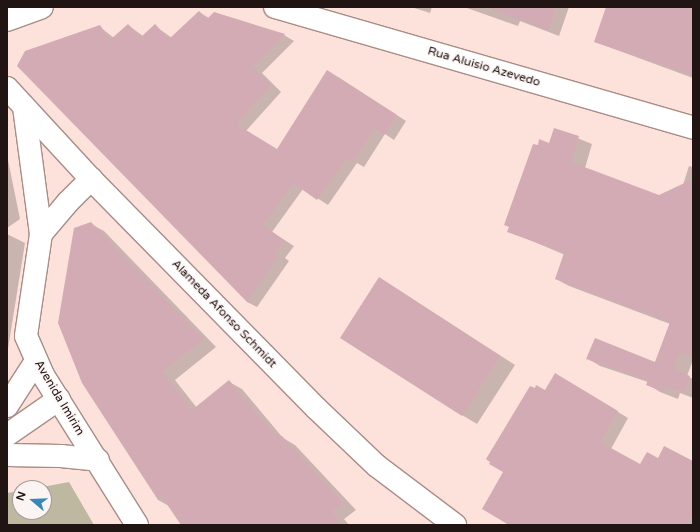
<!DOCTYPE html>
<html>
<head>
<meta charset="utf-8">
<style>
  body { margin:0 }
  #map { position:relative; width:700px; height:532px; overflow:hidden; background:#fde2db; font-family:"Varela Round",sans-serif }
  div>[style] { position:absolute }
  [style*='--x'] { left:calc(var(--x)*1px); top:calc(var(--y)*1px); width:calc(var(--w)*1px); rotate:calc(var(--a)*1deg) }
  .green>* { inset:0; background:#beb8a0 }
  .shadow>* { inset:0; background:#0003 }
  .building>* { inset:0; background:#d3abb4 }
  .roads { filter:drop-shadow(1px 0 #aa8c85) drop-shadow(-1px 0 #aa8c85) drop-shadow(0 1px #aa8c85) drop-shadow(0 -1px #aa8c85) }
  .minor>* { height:22px; margin:-11px; padding:0 11px; transform-origin:11px; border-radius:11px; background:#fff }
  .tertiary>* { height:22px; margin:-11px; padding:0 11px; transform-origin:11px; border-radius:11px; background:#fff }
  .secondary>* { height:22px; margin:-11px; padding:0 11px; transform-origin:11px; border-radius:11px; background:#fff }
  span { translate:-50% -50%; white-space:nowrap; text-align:center; line-height:1.15; -webkit-text-stroke:3px #fbf4f3; paint-order:stroke }
  .street-label { font-size:12px; color:#201512 }
  .frame { position:absolute; inset:0; border:8px solid #201512; pointer-events:none }
  .north { position:absolute; left:12px; top:480px; width:40px; height:40px; box-sizing:border-box; background:#fbf4f3; border:1px solid #a39b99; border-radius:50%; rotate:289deg; font-size:11px; font-weight:700; line-height:16px; text-align:center; color:#201512 }
  .north::after { content:''; display:block; margin:auto; width:14px; height:18px; background:#3887b9; clip-path:polygon(50% 0,100% 100%,50% 72%,0 100%) }
</style>
</head>
<body>
<div id="map">
  <div class="green">
    <i style="clip-path:polygon(69px 482px,94px 525px,7px 525px,7px 493px,20px 491px,20px 512px,44px 512px,44px 488px,37px 488px)"></i>
  </div>
  <div class="shadow">
    <i style="clip-path:polygon(411px 7px,432px 7px,430px 13px)"></i>
    <i style="clip-path:polygon(464px 7px,569px 7px,559px 36px,520px 21px,518px 26px)"></i>
    <i style="clip-path:polygon(607px 7px,693px 7px,693px 78px,595px 42px)"></i>
    <i style="clip-path:polygon(199px 12px,209px 18px,214px 13px,284px 35px,294px 41px,262px 73px,281px 92px,246px 131px,278px 151px,338px 77px,406px 121px,394px 140px,385px 134px,364px 167px,357px 163px,328px 205px,303px 189px,272px 232px,294px 246px,285px 258px,289px 261px,257px 307px,247px 302px,100px 27px,114px 38px,128px 25px,143px 36px,155px 26px,172px 38px)"></i>
    <i style="clip-path:polygon(555px 129px,592px 144px,585px 168px,659px 196px,683px 185px,689px 166px,693px 167px,693px 360px,687px 376px,693px 379px,693px 398px,680px 393px,678px 399px,660px 392px,647px 384px,648px 382px,600px 366px,587px 358px,655px 363px,670px 324px,569px 286px,556px 279px,565px 255px,509px 231px,538px 147px,550px 144px)"></i>
    <i style="clip-path:polygon(7px 155px,20px 219px,7px 228px)"></i>
    <i style="clip-path:polygon(91px 224px,104px 231px,216px 347px,175px 380px,197px 408px,229px 382px,242px 389px,283px 438px,295px 445px,356px 510px,344px 519px,349px 525px,182px 525px,169px 506px,158px 500px)"></i>
    <i style="clip-path:polygon(7px 234px,25px 243px,7px 355px)"></i>
    <i style="clip-path:polygon(380px 278px,515px 365px,477px 424px,462px 415px)"></i>
    <i style="clip-path:polygon(555px 374px,628px 418px,611px 449px,640px 465px,658px 459px,693px 462px,693px 525px,511px 525px,504px 472px)"></i>
  </div>
  <div class="building">
    <i style="clip-path:polygon(492px 7px,556px 7px,548px 30px,492px 9px)"></i>
    <i style="clip-path:polygon(606px 7px,693px 7px,693px 75px,594px 42px)"></i>
    <i style="clip-path:polygon(199px 11px,207px 19px,214px 12px,285px 34px,252px 67px,271px 85px,236px 124px,277px 149px,327px 70px,397px 115px,384px 135px,374px 128px,353px 162px,346px 158px,317px 200px,293px 183px,263px 225px,284px 240px,275px 252px,279px 254px,247px 302px,17px 66px,25px 51px,100px 25px,110px 40px,128px 24px,141px 37px,155px 24px,169px 39px)"></i>
    <i style="clip-path:polygon(554px 128px,579px 136px,571px 162px,659px 195px,693px 179px,693px 357px,679px 353px,673px 369px,690px 376px,684px 392px,666px 386px,664px 392px,646px 385px,648px 380px,586px 359px,595px 338px,655px 362px,670px 322px,555px 279px,564px 253px,507px 232px,509px 227px,504px 225px,533px 144px,538px 145px,539px 139px,549px 143px)"></i>
    <i style="clip-path:polygon(91px 222px,203px 339px,162px 372px,192px 410px,229px 380px,276px 436px,282px 436px,343px 503px,332px 511px,342px 525px,181px 525px,162px 497px,158px 500px,82px 383px,58px 323px,74px 228px)"></i>
    <i style="clip-path:polygon(379px 277px,500px 356px,462px 416px,340px 338px)"></i>
    <i style="clip-path:polygon(555px 373px,618px 411px,600px 442px,640px 464px,647px 452px,658px 458px,664px 446px,693px 461px,693px 511px,686px 525px,509px 525px,482px 509px,503px 472px,489px 464px,490px 462px,486px 459px,530px 386px,535px 388px,536px 385px,545px 390px)"></i>
  </div>
  <div class="roads">
    <div class="minor">
      <i style="--x:275;--y:7;--w:435;--a:16.1"></i>
      <i style="--x:7;--y:20;--w:37;--a:-20"></i>
    </div>
    <div class="tertiary">
      <i style="--x:7;--y:406;--w:54;--a:-57.2"></i>
      <i style="--x:7;--y:435;--w:63;--a:-34.7"></i>
    </div>
    <div class="secondary">
      <i style="--x:7;--y:88;--w:124;--a:47.3"></i>
      <i style="--x:91;--y:179;--w:321;--a:45.5"></i>
      <i style="--x:316;--y:408;--w:84;--a:43.6"></i>
      <i style="--x:377;--y:466;--w:98;--a:37.1"></i>
      <i style="--x:24;--y:107;--w:128;--a:82.4"></i>
      <i style="--x:41;--y:234;--w:103;--a:98.4"></i>
      <i style="--x:26;--y:336;--w:43;--a:66.4"></i>
      <i style="--x:43;--y:375;--w:177;--a:57.9"></i>
      <i style="--x:41;--y:234;--w:42;--a:-49.8"></i>
      <i style="--x:68;--y:202;--w:33;--a:-45"></i>
      <i style="--x:7;--y:455;--w:54;--a:1.1"></i>
      <i style="--x:61;--y:456;--w:37;--a:6"></i>
    </div>
  </div>
  <div class="street-label">
    <span style="left:484px;top:67px;rotate:16deg">Rua Aluisio Azevedo</span>
    <span style="left:224px;top:314px;rotate:46deg">Alameda Afonso Schmidt</span>
    <span style="left:59px;top:398px;rotate:59deg">Avenida Imirim</span>
  </div>
  <div class="frame"></div>
  <div class="north">N</div>
</div>
</body>
</html>
